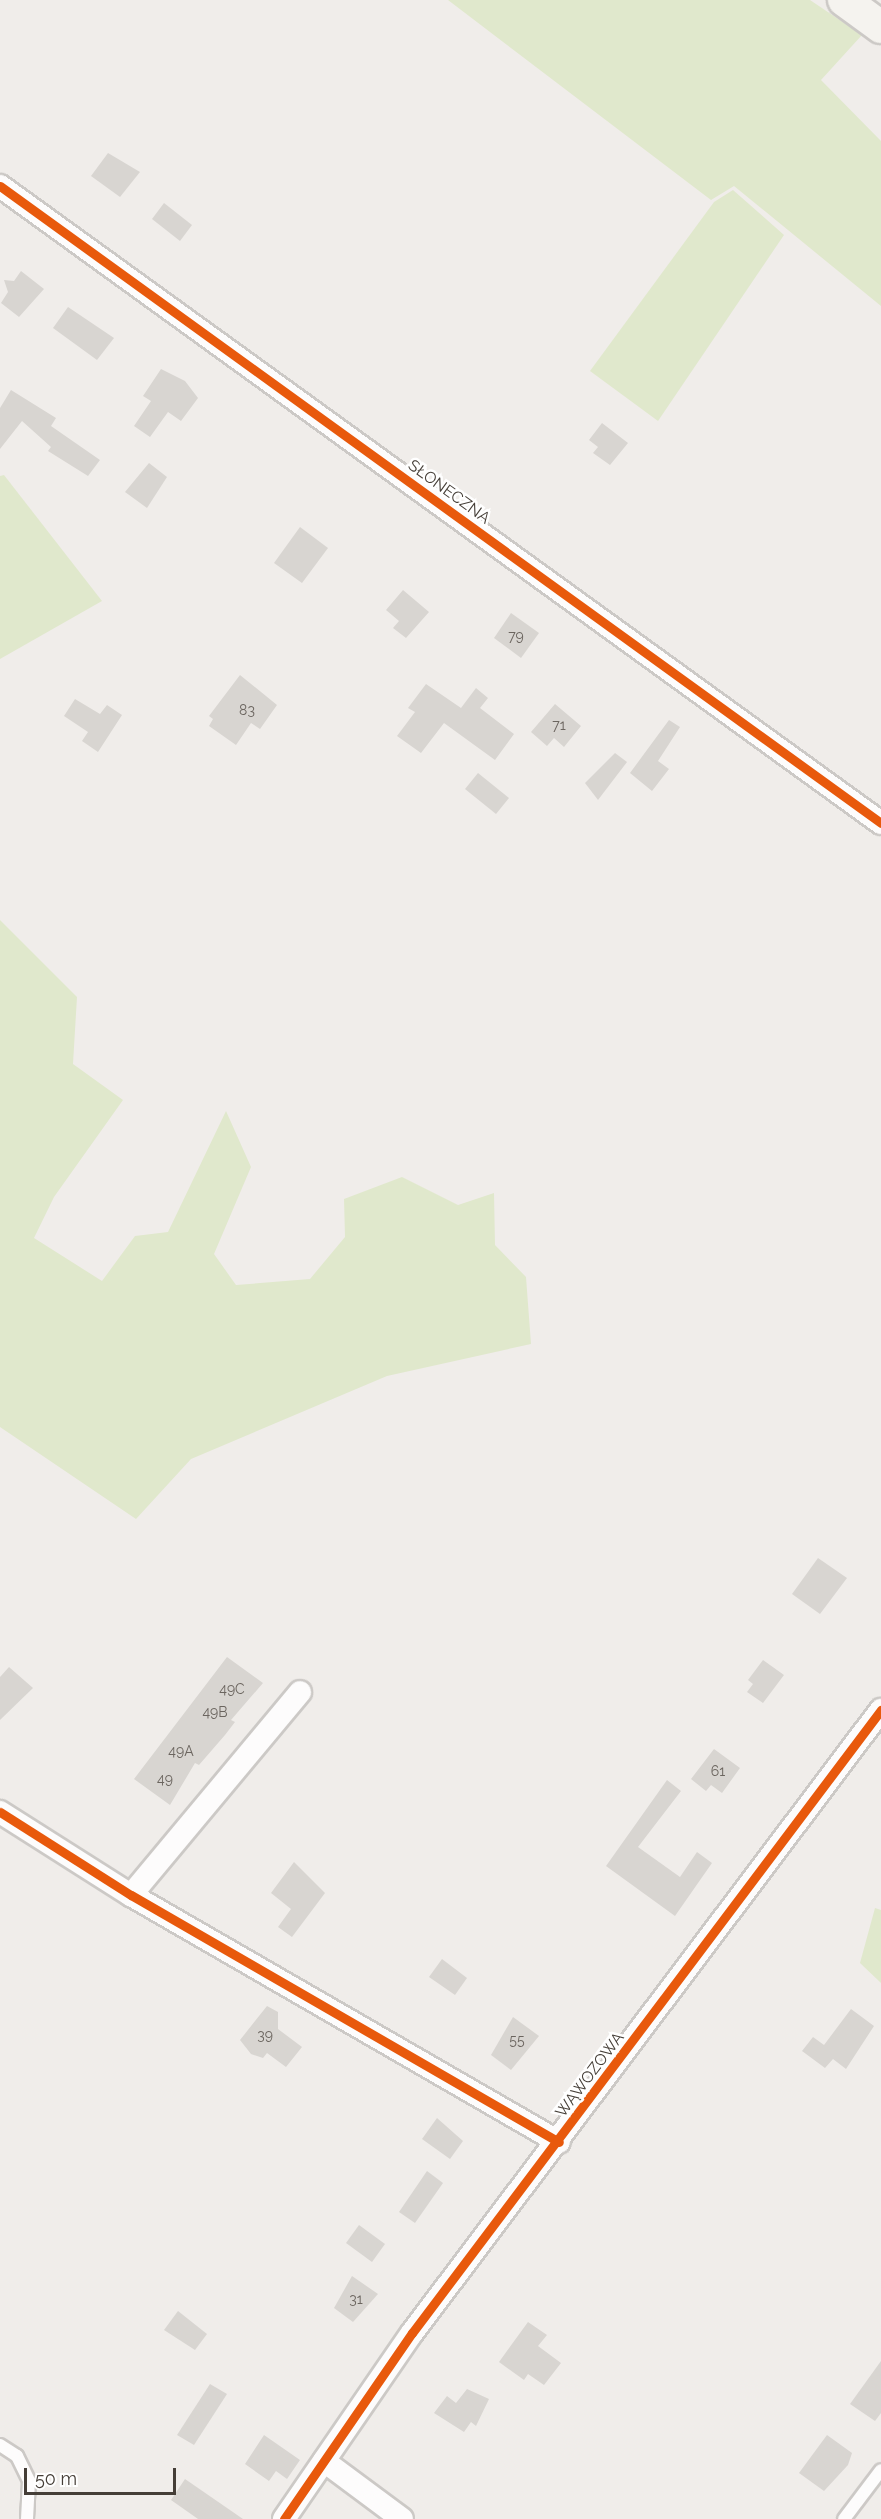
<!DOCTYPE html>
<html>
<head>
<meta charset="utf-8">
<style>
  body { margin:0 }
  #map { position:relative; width:881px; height:2519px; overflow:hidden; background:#f0edea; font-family:Raleway,sans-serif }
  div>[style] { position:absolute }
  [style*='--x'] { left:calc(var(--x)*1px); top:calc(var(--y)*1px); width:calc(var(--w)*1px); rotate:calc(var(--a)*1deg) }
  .green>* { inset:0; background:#e0e8cc }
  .building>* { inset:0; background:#d8d5d1 }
  .roads { filter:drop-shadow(2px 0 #ccc9c6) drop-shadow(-2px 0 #ccc9c6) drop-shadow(0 2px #ccc9c6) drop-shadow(0 -2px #ccc9c6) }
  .lane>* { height:12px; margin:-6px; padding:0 6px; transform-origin:6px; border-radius:6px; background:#fdfcfc }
  .street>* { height:22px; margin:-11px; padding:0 11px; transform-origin:11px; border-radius:11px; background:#fdfcfc }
  .secondary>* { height:32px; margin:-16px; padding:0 16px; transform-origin:16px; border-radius:16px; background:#f5f3ef }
  .cycleway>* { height:9px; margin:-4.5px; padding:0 4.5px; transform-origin:4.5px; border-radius:4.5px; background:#e8590c }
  span { translate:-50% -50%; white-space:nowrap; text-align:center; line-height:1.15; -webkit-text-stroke:5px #fff; paint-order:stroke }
  .number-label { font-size:14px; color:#6b655f }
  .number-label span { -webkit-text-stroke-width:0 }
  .street-label { font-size:16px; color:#453e37 }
  .scale { position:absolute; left:24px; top:2468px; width:152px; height:27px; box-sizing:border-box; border:3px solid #453e37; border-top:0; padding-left:8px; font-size:18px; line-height:21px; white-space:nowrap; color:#453e37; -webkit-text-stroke:4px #fff; paint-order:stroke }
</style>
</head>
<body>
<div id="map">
  <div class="green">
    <i style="clip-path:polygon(448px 0,810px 0,862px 35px,821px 80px,881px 141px,881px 306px,734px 186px,711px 200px)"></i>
    <i style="clip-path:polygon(733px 190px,784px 235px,658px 421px,590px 371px,714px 202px)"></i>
    <i style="clip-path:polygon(4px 475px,102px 601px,0 659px,0 476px)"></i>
    <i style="clip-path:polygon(0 920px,77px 997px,73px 1064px,123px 1100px,54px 1197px,34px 1238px,102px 1281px,135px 1236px,168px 1232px,226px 1111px,251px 1167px,214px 1254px,236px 1285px,310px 1279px,345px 1237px,344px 1199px,402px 1177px,458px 1205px,494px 1193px,495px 1245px,526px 1277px,531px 1344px,387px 1376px,191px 1459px,136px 1519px,0 1427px)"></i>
    <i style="clip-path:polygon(875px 1908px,881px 1910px,881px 1983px,860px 1963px)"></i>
  </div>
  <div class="building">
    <i style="clip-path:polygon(108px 153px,140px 172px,120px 197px,91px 176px)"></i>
    <i style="clip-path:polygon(164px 203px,192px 225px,180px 241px,152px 219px)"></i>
    <i style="clip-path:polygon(21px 271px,44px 289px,19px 317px,1px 303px,8px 292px,4px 280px,14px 281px)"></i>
    <i style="clip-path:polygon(68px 307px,114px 338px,97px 360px,53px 328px)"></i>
    <i style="clip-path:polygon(161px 369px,185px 381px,198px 398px,181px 421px,168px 412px,150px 437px,134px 426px,151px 401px,143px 396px)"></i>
    <i style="clip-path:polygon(11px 390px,56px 418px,51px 426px,100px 460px,88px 476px,48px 451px,51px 447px,22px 421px,0 449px,0 408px)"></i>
    <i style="clip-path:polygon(602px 423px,628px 443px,610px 465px,593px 453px,598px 447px,589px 440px)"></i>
    <i style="clip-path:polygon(149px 463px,167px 477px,147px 508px,125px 492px)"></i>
    <i style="clip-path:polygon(300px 527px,328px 548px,302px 583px,274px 563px)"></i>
    <i style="clip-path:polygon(403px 590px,429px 612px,406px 638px,393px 628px,399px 621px,386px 610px)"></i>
    <i style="clip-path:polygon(511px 613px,539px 633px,521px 658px,494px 638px)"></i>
    <i style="clip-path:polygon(240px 675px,277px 705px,260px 729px,251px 723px,236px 745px,209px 726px,213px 719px,209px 716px)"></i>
    <i style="clip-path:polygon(426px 684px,461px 708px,476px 688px,488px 698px,480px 708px,514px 734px,495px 760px,444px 723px,421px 753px,397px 736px,415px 712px,408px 708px)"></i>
    <i style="clip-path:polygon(75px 699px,100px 714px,107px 705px,122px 715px,98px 752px,82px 741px,88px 732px,64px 716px)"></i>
    <i style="clip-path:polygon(555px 704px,581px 726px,564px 747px,554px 738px,547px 746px,531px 732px)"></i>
    <i style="clip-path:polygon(669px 720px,680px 727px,658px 761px,669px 769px,652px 791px,630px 773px)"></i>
    <i style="clip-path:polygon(615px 753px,627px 762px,598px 800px,585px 783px)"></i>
    <i style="clip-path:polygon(478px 773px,509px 798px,496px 814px,465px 789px)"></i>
    <i style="clip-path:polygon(818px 1558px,847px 1578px,820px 1614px,792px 1594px)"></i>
    <i style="clip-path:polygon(227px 1657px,263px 1683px,231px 1720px,235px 1722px,225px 1735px,199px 1765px,195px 1763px,170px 1805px,134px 1779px)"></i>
    <i style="clip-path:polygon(763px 1660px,784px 1675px,763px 1703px,747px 1692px,753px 1684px,748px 1680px)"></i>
    <i style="clip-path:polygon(9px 1667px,33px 1688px,0 1720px,0 1677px)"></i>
    <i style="clip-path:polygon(714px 1749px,740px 1768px,722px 1793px,711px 1785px,706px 1791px,691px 1779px)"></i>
    <i style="clip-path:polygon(667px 1780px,681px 1791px,638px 1847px,680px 1877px,697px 1852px,712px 1863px,675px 1916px,606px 1866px)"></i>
    <i style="clip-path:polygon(294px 1862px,325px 1893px,292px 1937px,278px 1927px,291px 1909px,271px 1893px)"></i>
    <i style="clip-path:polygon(442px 1959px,467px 1978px,455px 1995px,429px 1977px)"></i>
    <i style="clip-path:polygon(267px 2006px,278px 2012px,278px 2029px,302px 2047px,286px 2067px,267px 2053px,263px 2058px,251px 2054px,240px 2040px)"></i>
    <i style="clip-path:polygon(851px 2009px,874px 2026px,846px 2069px,833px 2059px,825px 2068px,802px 2051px,813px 2037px,824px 2045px)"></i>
    <i style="clip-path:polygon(513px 2017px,539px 2036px,511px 2070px,491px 2055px)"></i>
    <i style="clip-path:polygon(437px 2118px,463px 2141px,450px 2159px,422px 2139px)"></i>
    <i style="clip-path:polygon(427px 2171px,443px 2183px,415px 2223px,399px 2212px)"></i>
    <i style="clip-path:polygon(359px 2225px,385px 2244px,372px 2262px,346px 2243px)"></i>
    <i style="clip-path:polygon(352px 2276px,378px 2294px,353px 2322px,334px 2308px)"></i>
    <i style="clip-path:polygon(178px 2311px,207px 2334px,195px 2350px,164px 2330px)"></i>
    <i style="clip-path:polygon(528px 2322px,547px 2335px,538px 2346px,561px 2363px,544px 2385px,528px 2374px,524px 2380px,499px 2362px)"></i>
    <i style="clip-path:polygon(881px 2361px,881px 2413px,875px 2421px,850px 2404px)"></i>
    <i style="clip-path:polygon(210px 2384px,227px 2394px,194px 2445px,177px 2435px)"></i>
    <i style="clip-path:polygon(467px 2389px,489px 2399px,476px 2426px,471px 2422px,464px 2432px,434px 2413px,447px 2396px,456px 2403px)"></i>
    <i style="clip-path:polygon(264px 2435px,300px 2460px,287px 2479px,276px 2471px,269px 2481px,245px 2464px)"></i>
    <i style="clip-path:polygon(827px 2435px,852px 2453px,848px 2465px,824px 2491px,799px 2473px)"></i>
    <i style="clip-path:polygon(185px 2479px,243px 2519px,198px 2519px,171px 2500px)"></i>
  </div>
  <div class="roads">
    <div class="lane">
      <i style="--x:0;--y:2445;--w:20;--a:33"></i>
      <i style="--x:17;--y:2456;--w:28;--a:64"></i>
      <i style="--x:29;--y:2481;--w:38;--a:93"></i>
      <i style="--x:844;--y:2519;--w:61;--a:-52.9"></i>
    </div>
    <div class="street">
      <i style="--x:0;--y:186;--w:1087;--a:35.87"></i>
      <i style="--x:0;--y:1812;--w:155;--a:32.4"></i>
      <i style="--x:131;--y:1895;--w:494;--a:30"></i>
      <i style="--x:131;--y:1895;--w:264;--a:-50.2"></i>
      <i style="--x:324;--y:2461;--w:97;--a:36.6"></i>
      <i style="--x:284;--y:2519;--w:226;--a:-55.5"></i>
      <i style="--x:412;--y:2333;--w:780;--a:-53.03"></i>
    </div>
    <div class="secondary">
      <i style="--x:844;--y:0;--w:46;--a:36.1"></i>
    </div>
  </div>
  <div class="cycleway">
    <i style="--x:0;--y:186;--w:1087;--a:35.87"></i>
    <i style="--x:0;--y:1812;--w:155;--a:32.4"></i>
    <i style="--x:131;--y:1895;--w:494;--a:30"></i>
    <i style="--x:284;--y:2519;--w:226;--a:-55.5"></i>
    <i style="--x:412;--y:2333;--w:780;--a:-53.03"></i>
  </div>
  <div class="number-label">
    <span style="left:516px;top:636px">79</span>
    <span style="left:247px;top:710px">83</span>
    <span style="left:559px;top:725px">71</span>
    <span style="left:232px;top:1689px">49C</span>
    <span style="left:215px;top:1712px">49B</span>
    <span style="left:181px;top:1751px">49A</span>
    <span style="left:718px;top:1771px">61</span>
    <span style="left:165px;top:1779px">49</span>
    <span style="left:265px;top:2035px">39</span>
    <span style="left:517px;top:2040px">55</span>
    <span style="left:356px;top:2299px">31</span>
  </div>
  <div class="street-label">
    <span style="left:449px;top:492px;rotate:36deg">SŁONECZNA</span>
    <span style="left:590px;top:2075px;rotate:-53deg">WĄWOZOWA</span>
  </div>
  <div class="scale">50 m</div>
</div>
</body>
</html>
